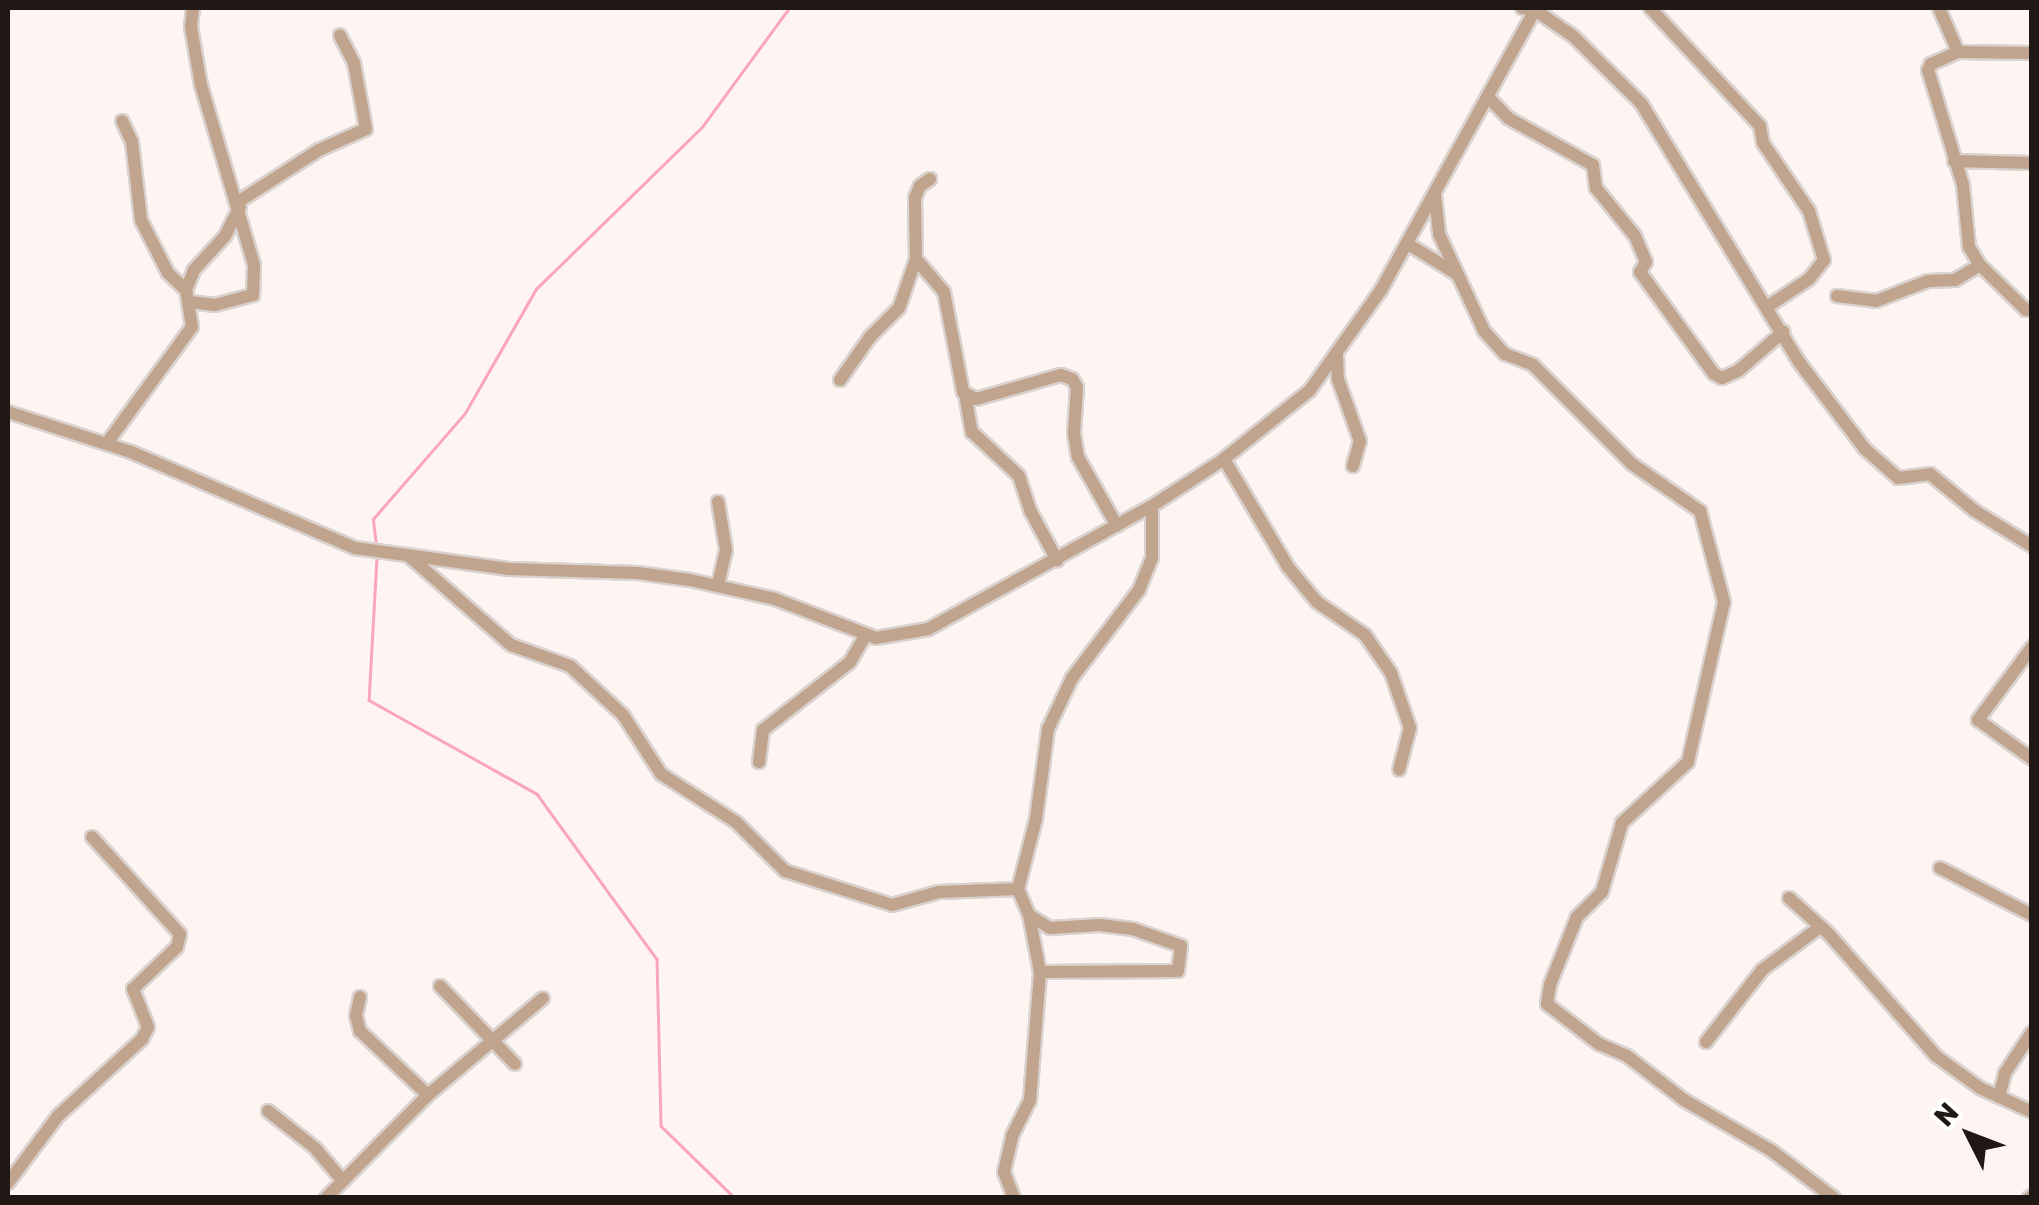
<!DOCTYPE html>
<html>
<head>
<meta charset="utf-8">
<style>
  body { margin:0 }
  #map { position:relative; width:2039px; height:1205px; overflow:hidden; background:#fef5f2; font-family:Rubik,sans-serif }
  div>[style] { position:absolute }
  [style*='--x'] { left:calc(var(--x)*1px); top:calc(var(--y)*1px); width:calc(var(--w)*1px); rotate:calc(var(--a)*1deg) }
  .stream>* { height:2.5px; margin:-1.25px; padding:0 1.25px; transform-origin:1.25px; border-radius:1.25px; background:#faa5ba }
  .roads { filter:drop-shadow(2px 0 #dad2cf) drop-shadow(-2px 0 #dad2cf) drop-shadow(0 2px #dad2cf) drop-shadow(0 -2px #dad2cf) }
  .minor>* { height:12px; margin:-6px; padding:0 6px; transform-origin:6px; border-radius:6px; background:#c0a48d }
  span { translate:-50% -50%; white-space:nowrap; text-align:center; line-height:1.15; -webkit-text-stroke:8px #fff; paint-order:stroke }
  .frame { position:absolute; inset:0; border:10px solid #201815; pointer-events:none }
  .north { position:absolute; left:1919px; top:1085px; width:100px; height:100px; -webkit-text-stroke:8px #fff; paint-order:stroke; rotate:312deg; font-size:28px; font-weight:700; line-height:40px; text-align:center; color:#201815 }
  .north::after { content:''; display:block; margin:auto; width:35px; height:45px; background:#201815; clip-path:polygon(50% 0,100% 100%,50% 72%,0 100%) }
</style>
</head>
<body>
<div id="map">
  <div class="stream">
    <i style="--x:376;--y:545;--w:26;--a:-97"></i>
    <i style="--x:373;--y:519;--w:140;--a:-49"></i>
    <i style="--x:465;--y:413;--w:143;--a:-60.2"></i>
    <i style="--x:536;--y:289;--w:232;--a:-44.3"></i>
    <i style="--x:702;--y:127;--w:147;--a:-53.8"></i>
    <i style="--x:377;--y:558;--w:142;--a:93.2"></i>
    <i style="--x:369;--y:700;--w:193;--a:29.2"></i>
    <i style="--x:537;--y:794;--w:204;--a:54"></i>
    <i style="--x:657;--y:959;--w:167;--a:88.6"></i>
    <i style="--x:661;--y:1126;--w:103;--a:44.2"></i>
  </div>
  <div class="roads">
    <div class="minor">
      <i style="--x:1522;--y:8;--w:13;--a:9"></i>
      <i style="--x:1535;--y:10;--w:46;--a:34.4"></i>
      <i style="--x:1573;--y:36;--w:95;--a:44.6"></i>
      <i style="--x:1641;--y:103;--w:303;--a:58.6"></i>
      <i style="--x:1799;--y:362;--w:109;--a:52.8"></i>
      <i style="--x:1865;--y:449;--w:44;--a:41.3"></i>
      <i style="--x:1898;--y:478;--w:32;--a:-7"></i>
      <i style="--x:1930;--y:474;--w:58;--a:39.4"></i>
      <i style="--x:1975;--y:511;--w:67;--a:31.6"></i>
      <i style="--x:1650;--y:8;--w:161;--a:47"></i>
      <i style="--x:1760;--y:126;--w:17;--a:80"></i>
      <i style="--x:1763;--y:143;--w:82;--a:55.9"></i>
      <i style="--x:1809;--y:211;--w:51;--a:73"></i>
      <i style="--x:1824;--y:260;--w:24;--a:128"></i>
      <i style="--x:1809;--y:279;--w:50;--a:146.3"></i>
      <i style="--x:1939;--y:8;--w:48;--a:66.6"></i>
      <i style="--x:2032;--y:53;--w:74;--a:-179.2"></i>
      <i style="--x:1958;--y:52;--w:30;--a:156"></i>
      <i style="--x:1931;--y:64;--w:7;--a:117"></i>
      <i style="--x:1928;--y:70;--w:120;--a:73.1"></i>
      <i style="--x:1963;--y:185;--w:62;--a:84.5"></i>
      <i style="--x:1969;--y:247;--w:21;--a:59"></i>
      <i style="--x:1980;--y:265;--w:64;--a:44.4"></i>
      <i style="--x:2026;--y:310;--w:6;--a:-9"></i>
      <i style="--x:1489;--y:98;--w:28;--a:46"></i>
      <i style="--x:1508;--y:118;--w:97;--a:28.9"></i>
      <i style="--x:1593;--y:165;--w:23;--a:83"></i>
      <i style="--x:1596;--y:188;--w:62;--a:50.9"></i>
      <i style="--x:1635;--y:236;--w:28;--a:67"></i>
      <i style="--x:1646;--y:262;--w:12;--a:121"></i>
      <i style="--x:1640;--y:272;--w:126;--a:54"></i>
      <i style="--x:1714;--y:374;--w:9;--a:27"></i>
      <i style="--x:1722;--y:378;--w:17;--a:-24"></i>
      <i style="--x:1738;--y:371;--w:60;--a:-40.9"></i>
      <i style="--x:1954;--y:161;--w:78;--a:1.5"></i>
      <i style="--x:930;--y:179;--w:12;--a:145"></i>
      <i style="--x:920;--y:186;--w:13;--a:113"></i>
      <i style="--x:915;--y:198;--w:61;--a:89.1"></i>
      <i style="--x:916;--y:259;--w:43;--a:49.7"></i>
      <i style="--x:944;--y:292;--w:102;--a:79.2"></i>
      <i style="--x:963;--y:392;--w:15;--a:28"></i>
      <i style="--x:976;--y:399;--w:88;--a:-15.8"></i>
      <i style="--x:1061;--y:375;--w:12;--a:20"></i>
      <i style="--x:1072;--y:379;--w:9;--a:58"></i>
      <i style="--x:1077;--y:387;--w:46;--a:93.7"></i>
      <i style="--x:1074;--y:433;--w:24;--a:81"></i>
      <i style="--x:1078;--y:457;--w:79;--a:60.5"></i>
      <i style="--x:1435;--y:195;--w:39;--a:84"></i>
      <i style="--x:1439;--y:234;--w:107;--a:65.1"></i>
      <i style="--x:1484;--y:331;--w:31;--a:48"></i>
      <i style="--x:1505;--y:354;--w:30;--a:21"></i>
      <i style="--x:1533;--y:365;--w:140;--a:45"></i>
      <i style="--x:1632;--y:464;--w:83;--a:34.7"></i>
      <i style="--x:1700;--y:511;--w:94;--a:75.2"></i>
      <i style="--x:1724;--y:602;--w:164;--a:102.7"></i>
      <i style="--x:1688;--y:762;--w:90;--a:137.3"></i>
      <i style="--x:1622;--y:823;--w:72;--a:106.2"></i>
      <i style="--x:1602;--y:892;--w:35;--a:135"></i>
      <i style="--x:1577;--y:917;--w:73;--a:111.7"></i>
      <i style="--x:1550;--y:985;--w:19;--a:99"></i>
      <i style="--x:1547;--y:1004;--w:66;--a:37.6"></i>
      <i style="--x:1599;--y:1044;--w:30;--a:23"></i>
      <i style="--x:1627;--y:1056;--w:72;--a:37.7"></i>
      <i style="--x:1684;--y:1100;--w:102;--a:30.1"></i>
      <i style="--x:1772;--y:1151;--w:78;--a:37.2"></i>
      <i style="--x:238;--y:202;--w:96;--a:-32.7"></i>
      <i style="--x:319;--y:150;--w:51;--a:-24.1"></i>
      <i style="--x:366;--y:129;--w:67;--a:-100.3"></i>
      <i style="--x:354;--y:63;--w:31;--a:-117"></i>
      <i style="--x:1408;--y:244;--w:57;--a:31.5"></i>
      <i style="--x:186;--y:290;--w:22;--a:-68"></i>
      <i style="--x:194;--y:270;--w:46;--a:-47.6"></i>
      <i style="--x:225;--y:236;--w:33;--a:-63"></i>
      <i style="--x:1837;--y:296;--w:39;--a:7"></i>
      <i style="--x:1876;--y:301;--w:56;--a:-21"></i>
      <i style="--x:1928;--y:281;--w:27;--a:-2"></i>
      <i style="--x:1955;--y:280;--w:29;--a:-31"></i>
      <i style="--x:190;--y:302;--w:25;--a:7"></i>
      <i style="--x:215;--y:305;--w:39;--a:-15"></i>
      <i style="--x:253;--y:295;--w:30;--a:-88"></i>
      <i style="--x:254;--y:265;--w:188;--a:-106.4"></i>
      <i style="--x:201;--y:85;--w:59;--a:-99.8"></i>
      <i style="--x:191;--y:27;--w:19;--a:-84"></i>
      <i style="--x:1337;--y:355;--w:24;--a:88"></i>
      <i style="--x:1338;--y:379;--w:66;--a:70.5"></i>
      <i style="--x:1360;--y:441;--w:26;--a:106"></i>
      <i style="--x:840;--y:380;--w:52;--a:-55.1"></i>
      <i style="--x:870;--y:337;--w:41;--a:-45"></i>
      <i style="--x:899;--y:308;--w:52;--a:-70.9"></i>
      <i style="--x:965;--y:394;--w:39;--a:80"></i>
      <i style="--x:972;--y:432;--w:64;--a:43.1"></i>
      <i style="--x:1019;--y:476;--w:38;--a:72"></i>
      <i style="--x:1031;--y:512;--w:55;--a:61.6"></i>
      <i style="--x:8;--y:412;--w:129;--a:18"></i>
      <i style="--x:131;--y:452;--w:244;--a:23.2"></i>
      <i style="--x:355;--y:548;--w:155;--a:7.8"></i>
      <i style="--x:509;--y:569;--w:129;--a:1.8"></i>
      <i style="--x:638;--y:573;--w:52;--a:7.7"></i>
      <i style="--x:690;--y:580;--w:87;--a:12.6"></i>
      <i style="--x:775;--y:599;--w:108;--a:21.1"></i>
      <i style="--x:876;--y:638;--w:53;--a:-9.8"></i>
      <i style="--x:928;--y:629;--w:256;--a:-28.8"></i>
      <i style="--x:1152;--y:506;--w:86;--a:-33.1"></i>
      <i style="--x:1224;--y:459;--w:110;--a:-38.7"></i>
      <i style="--x:1310;--y:390;--w:123;--a:-54.6"></i>
      <i style="--x:1381;--y:290;--w:322;--a:-61.2"></i>
      <i style="--x:107;--y:443;--w:144;--a:-53.8"></i>
      <i style="--x:192;--y:327;--w:37;--a:-99"></i>
      <i style="--x:186;--y:290;--w:25;--a:-137"></i>
      <i style="--x:168;--y:273;--w:59;--a:-117"></i>
      <i style="--x:141;--y:220;--w:79;--a:-96.6"></i>
      <i style="--x:132;--y:142;--w:23;--a:-115"></i>
      <i style="--x:1224;--y:459;--w:126;--a:59.3"></i>
      <i style="--x:1288;--y:567;--w:45;--a:50.4"></i>
      <i style="--x:1317;--y:602;--w:58;--a:34.5"></i>
      <i style="--x:1365;--y:635;--w:46;--a:55.6"></i>
      <i style="--x:1391;--y:673;--w:58;--a:70.9"></i>
      <i style="--x:1410;--y:728;--w:43;--a:104.7"></i>
      <i style="--x:718;--y:502;--w:49;--a:80.5"></i>
      <i style="--x:726;--y:550;--w:36;--a:103"></i>
      <i style="--x:410;--y:557;--w:134;--a:41.1"></i>
      <i style="--x:511;--y:645;--w:63;--a:19.6"></i>
      <i style="--x:570;--y:666;--w:72;--a:42.8"></i>
      <i style="--x:623;--y:715;--w:70;--a:57.2"></i>
      <i style="--x:661;--y:774;--w:89;--a:32.6"></i>
      <i style="--x:736;--y:822;--w:69;--a:45"></i>
      <i style="--x:785;--y:871;--w:112;--a:17.6"></i>
      <i style="--x:892;--y:905;--w:49;--a:-15.5"></i>
      <i style="--x:939;--y:892;--w:79;--a:-2.2"></i>
      <i style="--x:2032;--y:647;--w:91;--a:126.5"></i>
      <i style="--x:1978;--y:720;--w:67;--a:35.8"></i>
      <i style="--x:759;--y:762;--w:32;--a:-83"></i>
      <i style="--x:763;--y:730;--w:110;--a:-38"></i>
      <i style="--x:850;--y:662;--w:30;--a:-60"></i>
      <i style="--x:1940;--y:868;--w:103;--a:27.1"></i>
      <i style="--x:1789;--y:898;--w:52;--a:41.9"></i>
      <i style="--x:1828;--y:933;--w:164;--a:48.7"></i>
      <i style="--x:1936;--y:1056;--w:54;--a:36"></i>
      <i style="--x:1980;--y:1088;--w:57;--a:24.8"></i>
      <i style="--x:1029;--y:915;--w:25;--a:32"></i>
      <i style="--x:1050;--y:928;--w:50;--a:-3.4"></i>
      <i style="--x:1100;--y:925;--w:33;--a:7"></i>
      <i style="--x:1133;--y:929;--w:51;--a:19.5"></i>
      <i style="--x:1181;--y:946;--w:25;--a:97"></i>
      <i style="--x:1178;--y:971;--w:138;--a:179.6"></i>
      <i style="--x:440;--y:986;--w:108;--a:46.1"></i>
      <i style="--x:360;--y:997;--w:19;--a:102"></i>
      <i style="--x:356;--y:1016;--w:16;--a:75"></i>
      <i style="--x:360;--y:1031;--w:93;--a:43.3"></i>
      <i style="--x:1706;--y:1042;--w:91;--a:-52.1"></i>
      <i style="--x:1762;--y:970;--w:72;--a:-36.6"></i>
      <i style="--x:1999;--y:1097;--w:25;--a:-76"></i>
      <i style="--x:2005;--y:1073;--w:49;--a:-56.6"></i>
      <i style="--x:268;--y:1111;--w:60;--a:38.2"></i>
      <i style="--x:315;--y:1148;--w:43;--a:49.7"></i>
      <i style="--x:8;--y:1183;--w:84;--a:-53.3"></i>
      <i style="--x:58;--y:1116;--w:114;--a:-42.5"></i>
      <i style="--x:142;--y:1039;--w:13;--a:-63"></i>
      <i style="--x:148;--y:1027;--w:41;--a:-111.5"></i>
      <i style="--x:133;--y:989;--w:61;--a:-43.7"></i>
      <i style="--x:177;--y:947;--w:13;--a:-77"></i>
      <i style="--x:180;--y:934;--w:131;--a:-132.2"></i>
      <i style="--x:326;--y:1198;--w:145;--a:-45.3"></i>
      <i style="--x:428;--y:1095;--w:150;--a:-40.1"></i>
      <i style="--x:1014;--y:1198;--w:28;--a:-111"></i>
      <i style="--x:1004;--y:1172;--w:37;--a:-77"></i>
      <i style="--x:1012;--y:1136;--w:40;--a:-63.4"></i>
      <i style="--x:1030;--y:1100;--w:128;--a:-85.5"></i>
      <i style="--x:1040;--y:972;--w:58;--a:-100.9"></i>
      <i style="--x:1029;--y:915;--w:28;--a:-113"></i>
      <i style="--x:1018;--y:889;--w:72;--a:-75.6"></i>
      <i style="--x:1036;--y:819;--w:91;--a:-82.4"></i>
      <i style="--x:1048;--y:729;--w:56;--a:-64.8"></i>
      <i style="--x:1072;--y:678;--w:111;--a:-52.7"></i>
      <i style="--x:1139;--y:590;--w:35;--a:-68"></i>
      <i style="--x:1152;--y:558;--w:52;--a:-90"></i>
      <i style="--x:2029;--y:1198;--w:4;--a:-34"></i>
    </div>
  </div>
  <div class="frame"></div>
  <div class="north">N</div>
</div>
</body>
</html>
